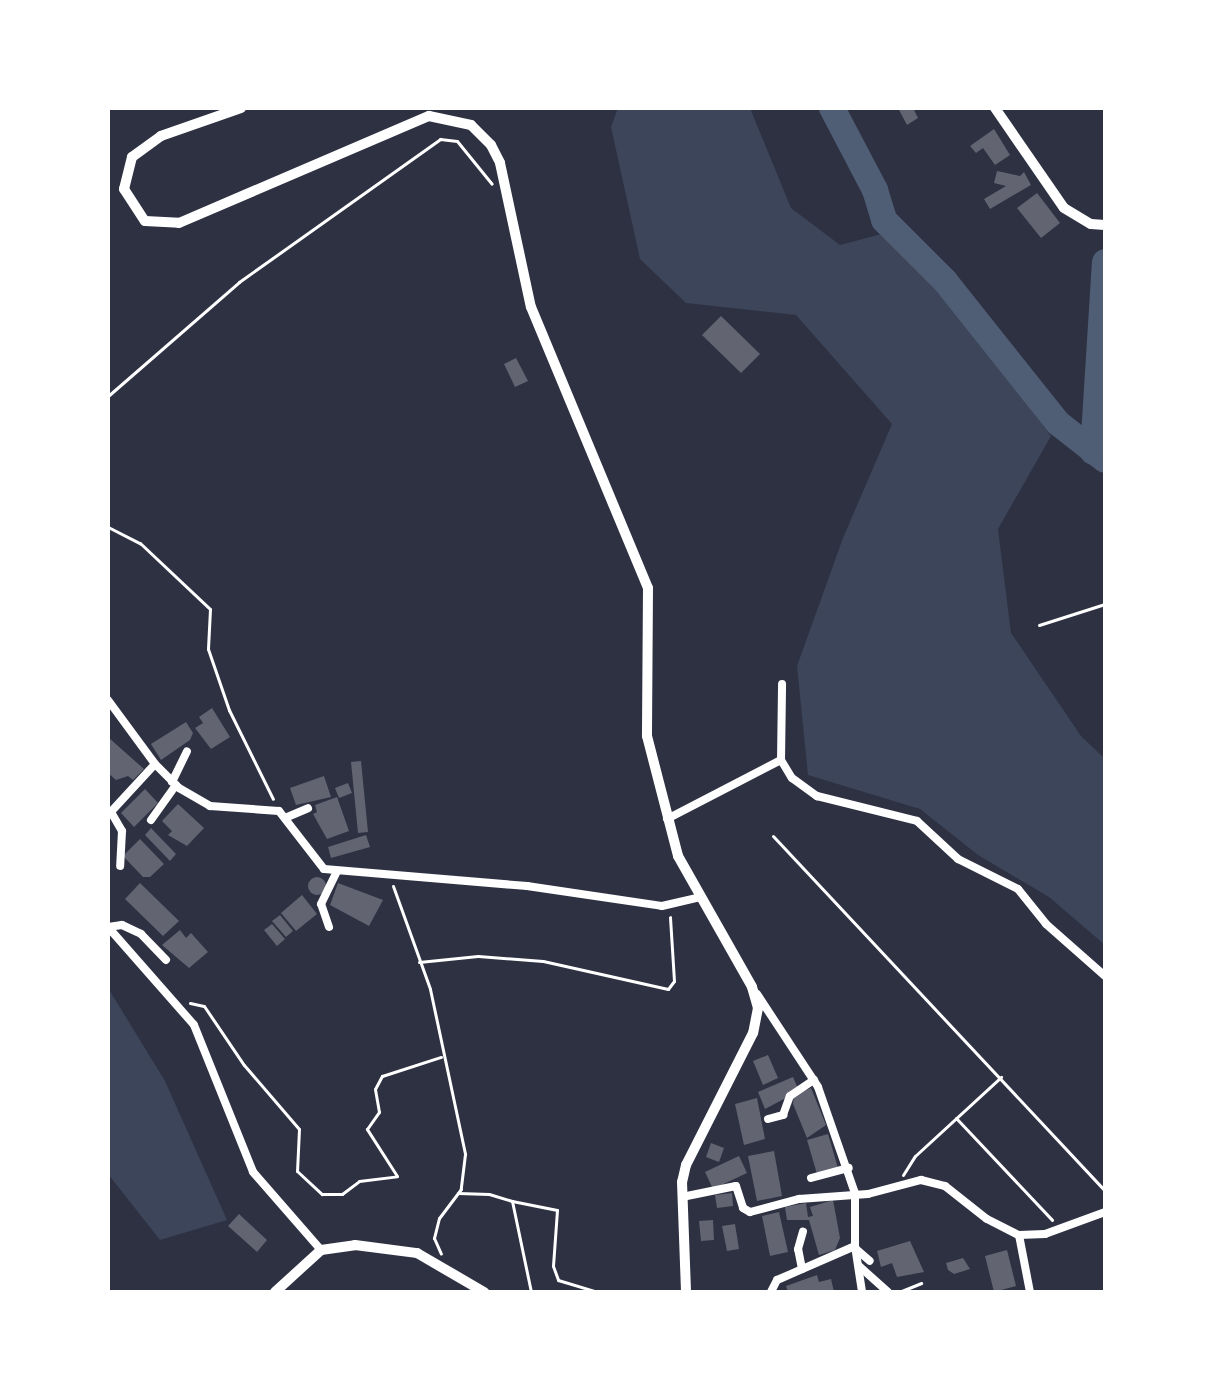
<!DOCTYPE html>
<html>
<head>
<meta charset="utf-8">
<style>
  body { margin:0 }
  #map { position:relative; width:1213px; height:1400px; overflow:hidden; background:#2d3142; font-family:"Golos Text",sans-serif }
  div>[style] { position:absolute }
  [style*='--x'] { left:calc(var(--x)*1px); top:calc(var(--y)*1px); width:calc(var(--w)*1px); rotate:calc(var(--a)*1deg) }
  .green>* { inset:0; background:#3c4559 }
  .river>* { height:26px; margin:-13px; padding:0 13px; transform-origin:13px; border-radius:13px; background:#4f5d75 }
  .building>* { inset:0; background:#626471 }
  .round { border-radius:50% }
  .path>* { height:3px; margin:-1.5px; padding:0 1.5px; transform-origin:1.5px; border-radius:1.5px; background:#fff }
  .minor>* { height:8px; margin:-4px; padding:0 4px; transform-origin:4px; border-radius:4px; background:#fff }
  .tertiary>* { height:10px; margin:-5px; padding:0 5px; transform-origin:5px; border-radius:5px; background:#fff }
  span { translate:-50% -50%; white-space:nowrap; text-align:center; line-height:1.15; -webkit-text-stroke:6px #fff; paint-order:stroke }
  .frame { position:absolute; inset:0; border:110px solid #fff; pointer-events:none }
</style>
</head>
<body>
<div id="map">
  <div class="green">
    <i style="clip-path:polygon(618px 108px,750px 108px,791px 208px,840px 245px,893px 231px,944px 289px,1051px 436px,998px 529px,1011px 633px,1081px 736px,1105px 759px,1105px 945px,1049px 897px,978px 855px,920px 809px,808px 775px,797px 666px,843px 538px,892px 424px,796px 315px,686px 303px,640px 259px,611px 127px)"></i>
    <i style="clip-path:polygon(108px 988px,165px 1081px,227px 1220px,160px 1240px,108px 1174px)"></i>
  </div>
  <div class="river">
    <i style="--x:832;--y:108;--w:93;--a:62.3"></i>
    <i style="--x:875;--y:190;--w:31;--a:73"></i>
    <i style="--x:884;--y:220;--w:86;--a:45"></i>
    <i style="--x:945;--y:281;--w:181;--a:51.5"></i>
    <i style="--x:1058;--y:423;--w:60;--a:38.2"></i>
    <i style="--x:1093;--y:452;--w:190;--a:-86.4"></i>
  </div>
  <div class="building">
    <i style="clip-path:polygon(898px 108px,913px 108px,918px 118px,907px 125px)"></i>
    <i style="clip-path:polygon(994px 129px,1010px 155px,995px 165px,983px 148px,976px 153px,970px 146px)"></i>
    <i style="clip-path:polygon(997px 171px,1020px 176px,1024px 172px,1031px 185px,990px 209px,984px 199px,1006px 186px,994px 183px)"></i>
    <i style="clip-path:polygon(1037px 193px,1060px 223px,1041px 238px,1017px 208px)"></i>
    <i style="clip-path:polygon(721px 316px,760px 354px,741px 373px,702px 335px)"></i>
    <i style="clip-path:polygon(516px 358px,528px 381px,515px 387px,504px 364px)"></i>
    <i style="clip-path:polygon(212px 708px,230px 737px,211px 749px,195px 728px,203px 723px,199px 717px)"></i>
    <i style="clip-path:polygon(186px 722px,193px 733px,190px 740px,161px 760px,151px 744px)"></i>
    <i style="clip-path:polygon(109px 738px,144px 769px,133px 780px,128px 776px,116px 780px,108px 773px)"></i>
    <i style="clip-path:polygon(361px 761px,368px 832px,358px 833px,351px 762px)"></i>
    <i style="clip-path:polygon(324px 776px,331px 797px,296px 805px,290px 788px)"></i>
    <i style="clip-path:polygon(348px 783px,352px 793px,339px 798px,335px 788px)"></i>
    <i style="clip-path:polygon(145px 789px,158px 803px,134px 827px,121px 813px)"></i>
    <i style="clip-path:polygon(337px 797px,349px 831px,327px 839px,313px 814px,317px 812px,315px 805px)"></i>
    <i style="clip-path:polygon(178px 804px,204px 828px,187px 846px,168px 835px,172px 831px,162px 821px)"></i>
    <i style="clip-path:polygon(151px 828px,176px 854px,170px 861px,145px 835px)"></i>
    <i style="clip-path:polygon(366px 835px,370px 847px,331px 858px,328px 847px)"></i>
    <i style="clip-path:polygon(140px 839px,164px 864px,150px 877px,143px 877px,123px 856px)"></i>
    <i class="round" style="left:308px;top:877px;width:18px;height:18px"></i>
    <i style="clip-path:polygon(140px 883px,179px 921px,163px 936px,125px 899px)"></i>
    <i style="clip-path:polygon(338px 883px,383px 900px,369px 926px,330px 905px)"></i>
    <i style="clip-path:polygon(302px 895px,317px 914px,296px 931px,281px 913px)"></i>
    <i style="clip-path:polygon(280px 915px,293px 931px,286px 937px,272px 921px)"></i>
    <i style="clip-path:polygon(272px 924px,285px 939px,277px 946px,264px 930px)"></i>
    <i style="clip-path:polygon(180px 930px,186px 938px,191px 933px,208px 952px,189px 968px,162px 945px)"></i>
    <i style="clip-path:polygon(768px 1055px,778px 1078px,763px 1085px,753px 1061px)"></i>
    <i style="clip-path:polygon(793px 1077px,799px 1091px,765px 1109px,758px 1092px)"></i>
    <i style="clip-path:polygon(811px 1088px,826px 1125px,807px 1138px,793px 1104px,794px 1095px)"></i>
    <i style="clip-path:polygon(757px 1098px,765px 1139px,744px 1145px,735px 1104px)"></i>
    <i style="clip-path:polygon(828px 1134px,838px 1168px,817px 1174px,807px 1140px)"></i>
    <i style="clip-path:polygon(711px 1143px,724px 1148px,719px 1162px,706px 1157px)"></i>
    <i style="clip-path:polygon(774px 1151px,782px 1196px,757px 1201px,748px 1156px)"></i>
    <i style="clip-path:polygon(739px 1156px,747px 1173px,713px 1189px,705px 1172px)"></i>
    <i style="clip-path:polygon(732px 1193px,733px 1206px,717px 1208px,715px 1195px)"></i>
    <i style="clip-path:polygon(833px 1200px,840px 1238px,835px 1250px,819px 1255px,809px 1220px,787px 1220px,785px 1207px,806px 1203px,808px 1217px,813px 1216px,810px 1207px)"></i>
    <i style="clip-path:polygon(779px 1212px,788px 1252px,770px 1256px,762px 1216px)"></i>
    <i style="clip-path:polygon(239px 1214px,267px 1240px,257px 1252px,228px 1226px)"></i>
    <i style="clip-path:polygon(713px 1220px,714px 1240px,701px 1241px,699px 1221px)"></i>
    <i style="clip-path:polygon(735px 1224px,739px 1249px,727px 1251px,722px 1226px)"></i>
    <i style="clip-path:polygon(910px 1241px,924px 1272px,897px 1277px,892px 1263px,881px 1267px,877px 1251px)"></i>
    <i style="clip-path:polygon(1007px 1250px,1016px 1286px,994px 1292px,985px 1256px)"></i>
    <i style="clip-path:polygon(963px 1258px,970px 1269px,954px 1274px,948px 1270px,946px 1263px)"></i>
    <i style="clip-path:polygon(817px 1275px,819px 1282px,831px 1279px,834px 1292px,788px 1292px,786px 1286px)"></i>
  </div>
  <div class="path">
    <i style="--x:108;--y:396;--w:174;--a:-41"></i>
    <i style="--x:239;--y:282;--w:247;--a:-35.4"></i>
    <i style="--x:440;--y:139;--w:17;--a:7"></i>
    <i style="--x:457;--y:141;--w:55;--a:50.9"></i>
    <i style="--x:108;--y:527;--w:36;--a:27"></i>
    <i style="--x:140;--y:543;--w:96;--a:43.3"></i>
    <i style="--x:210;--y:609;--w:40;--a:92.9"></i>
    <i style="--x:208;--y:649;--w:65;--a:71"></i>
    <i style="--x:229;--y:710;--w:99;--a:63.7"></i>
    <i style="--x:1039;--y:625;--w:69;--a:-17.7"></i>
    <i style="--x:773;--y:836;--w:486;--a:46.9"></i>
    <i style="--x:393;--y:886;--w:109;--a:70.2"></i>
    <i style="--x:430;--y:989;--w:169;--a:78"></i>
    <i style="--x:465;--y:1154;--w:35;--a:97"></i>
    <i style="--x:461;--y:1189;--w:36;--a:127"></i>
    <i style="--x:439;--y:1218;--w:21;--a:104"></i>
    <i style="--x:434;--y:1238;--w:17;--a:66"></i>
    <i style="--x:419;--y:962;--w:59;--a:-5.8"></i>
    <i style="--x:478;--y:956;--w:65;--a:4.4"></i>
    <i style="--x:543;--y:961;--w:128;--a:12.6"></i>
    <i style="--x:668;--y:989;--w:10;--a:-53"></i>
    <i style="--x:674;--y:981;--w:64;--a:-93.6"></i>
    <i style="--x:190;--y:1003;--w:14;--a:12"></i>
    <i style="--x:204;--y:1006;--w:71;--a:55.9"></i>
    <i style="--x:244;--y:1065;--w:84;--a:49.3"></i>
    <i style="--x:299;--y:1129;--w:42;--a:92.7"></i>
    <i style="--x:297;--y:1171;--w:34;--a:43"></i>
    <i style="--x:322;--y:1194;--w:20;--a:0"></i>
    <i style="--x:342;--y:1194;--w:21;--a:-37"></i>
    <i style="--x:359;--y:1181;--w:38;--a:-7"></i>
    <i style="--x:397;--y:1176;--w:56;--a:-122.6"></i>
    <i style="--x:367;--y:1129;--w:21;--a:-55"></i>
    <i style="--x:379;--y:1112;--w:23;--a:-100"></i>
    <i style="--x:375;--y:1089;--w:15;--a:-62"></i>
    <i style="--x:382;--y:1076;--w:62;--a:-17.9"></i>
    <i style="--x:956;--y:1118;--w:140;--a:46.7"></i>
    <i style="--x:903;--y:1175;--w:22;--a:-58"></i>
    <i style="--x:915;--y:1156;--w:117;--a:-42.6"></i>
    <i style="--x:458;--y:1193;--w:31;--a:2"></i>
    <i style="--x:489;--y:1194;--w:24;--a:17"></i>
    <i style="--x:512;--y:1201;--w:93;--a:78.2"></i>
    <i style="--x:512;--y:1201;--w:46;--a:11.3"></i>
    <i style="--x:557;--y:1210;--w:56;--a:94.1"></i>
    <i style="--x:553;--y:1266;--w:15;--a:70"></i>
    <i style="--x:558;--y:1280;--w:42;--a:16.7"></i>
    <i style="--x:899;--y:1292;--w:24;--a:-22"></i>
  </div>
  <div class="minor">
    <i style="--x:108;--y:700;--w:79;--a:53.7"></i>
    <i style="--x:155;--y:764;--w:34;--a:45"></i>
    <i style="--x:179;--y:788;--w:36;--a:30"></i>
    <i style="--x:210;--y:806;--w:69;--a:4.1"></i>
    <i style="--x:279;--y:811;--w:73;--a:52.2"></i>
    <i style="--x:324;--y:869;--w:204;--a:4.8"></i>
    <i style="--x:527;--y:886;--w:136;--a:8.4"></i>
    <i style="--x:662;--y:906;--w:37;--a:-13"></i>
    <i style="--x:781;--y:760;--w:76;--a:-89.2"></i>
    <i style="--x:172;--y:782;--w:34;--a:-64"></i>
    <i style="--x:111;--y:812;--w:22;--a:60"></i>
    <i style="--x:122;--y:831;--w:35;--a:93"></i>
    <i style="--x:108;--y:815;--w:69;--a:-47.3"></i>
    <i style="--x:285;--y:818;--w:25;--a:-23"></i>
    <i style="--x:667;--y:819;--w:128;--a:-27.4"></i>
    <i style="--x:781;--y:760;--w:21;--a:59"></i>
    <i style="--x:792;--y:778;--w:31;--a:36"></i>
    <i style="--x:817;--y:796;--w:103;--a:14"></i>
    <i style="--x:917;--y:821;--w:56;--a:42.8"></i>
    <i style="--x:958;--y:859;--w:67;--a:26.6"></i>
    <i style="--x:1018;--y:889;--w:45;--a:51.3"></i>
    <i style="--x:1046;--y:924;--w:79;--a:41.4"></i>
    <i style="--x:151;--y:820;--w:43;--a:-54.5"></i>
    <i style="--x:108;--y:927;--w:130;--a:48.7"></i>
    <i style="--x:194;--y:1025;--w:158;--a:68.1"></i>
    <i style="--x:253;--y:1172;--w:103;--a:48.9"></i>
    <i style="--x:108;--y:927;--w:14;--a:-8"></i>
    <i style="--x:122;--y:925;--w:21;--a:25"></i>
    <i style="--x:141;--y:934;--w:36;--a:46"></i>
    <i style="--x:329;--y:927;--w:24;--a:-109"></i>
    <i style="--x:321;--y:904;--w:37;--a:-64"></i>
    <i style="--x:757;--y:994;--w:111;--a:56.7"></i>
    <i style="--x:818;--y:1087;--w:112;--a:70.8"></i>
    <i style="--x:855;--y:1193;--w:53;--a:90"></i>
    <i style="--x:855;--y:1246;--w:85;--a:156.4"></i>
    <i style="--x:777;--y:1280;--w:13;--a:117"></i>
    <i style="--x:768;--y:1119;--w:16;--a:-15"></i>
    <i style="--x:783;--y:1115;--w:20;--a:-70"></i>
    <i style="--x:790;--y:1096;--w:29;--a:-34"></i>
    <i style="--x:811;--y:1178;--w:39;--a:-15"></i>
    <i style="--x:682;--y:1197;--w:55;--a:-11.5"></i>
    <i style="--x:736;--y:1186;--w:23;--a:72"></i>
    <i style="--x:743;--y:1208;--w:8;--a:30"></i>
    <i style="--x:750;--y:1212;--w:51;--a:-14.9"></i>
    <i style="--x:799;--y:1199;--w:69;--a:-4.1"></i>
    <i style="--x:868;--y:1194;--w:55;--a:-14.8"></i>
    <i style="--x:921;--y:1180;--w:25;--a:14"></i>
    <i style="--x:945;--y:1186;--w:53;--a:38.2"></i>
    <i style="--x:987;--y:1219;--w:36;--a:27"></i>
    <i style="--x:1019;--y:1235;--w:26;--a:-2"></i>
    <i style="--x:1045;--y:1234;--w:64;--a:-20.1"></i>
    <i style="--x:1019;--y:1235;--w:58;--a:79.1"></i>
    <i style="--x:855;--y:1246;--w:47;--a:81.3"></i>
    <i style="--x:856;--y:1249;--w:18;--a:41"></i>
    <i style="--x:859;--y:1266;--w:39;--a:42"></i>
    <i style="--x:802;--y:1269;--w:20;--a:-101"></i>
    <i style="--x:798;--y:1249;--w:18;--a:-74"></i>
  </div>
  <div class="tertiary">
    <i style="--x:241;--y:108;--w:85;--a:160.7"></i>
    <i style="--x:161;--y:136;--w:36;--a:144"></i>
    <i style="--x:132;--y:157;--w:33;--a:104"></i>
    <i style="--x:124;--y:189;--w:38;--a:57"></i>
    <i style="--x:145;--y:221;--w:34;--a:3"></i>
    <i style="--x:179;--y:223;--w:272;--a:-23.2"></i>
    <i style="--x:429;--y:116;--w:43;--a:12.1"></i>
    <i style="--x:471;--y:125;--w:28;--a:45"></i>
    <i style="--x:491;--y:145;--w:20;--a:63"></i>
    <i style="--x:500;--y:163;--w:147;--a:77.9"></i>
    <i style="--x:531;--y:307;--w:304;--a:67.4"></i>
    <i style="--x:648;--y:588;--w:148;--a:90.4"></i>
    <i style="--x:647;--y:736;--w:124;--a:75.5"></i>
    <i style="--x:678;--y:856;--w:150;--a:60.5"></i>
    <i style="--x:752;--y:987;--w:22;--a:74"></i>
    <i style="--x:758;--y:1008;--w:25;--a:101"></i>
    <i style="--x:753;--y:1033;--w:148;--a:116.9"></i>
    <i style="--x:686;--y:1165;--w:17;--a:103"></i>
    <i style="--x:682;--y:1182;--w:110;--a:87.9"></i>
    <i style="--x:995;--y:108;--w:121;--a:55.4"></i>
    <i style="--x:1064;--y:208;--w:31;--a:31"></i>
    <i style="--x:1091;--y:224;--w:14;--a:4"></i>
    <i style="--x:275;--y:1292;--w:62;--a:-42.4"></i>
    <i style="--x:321;--y:1250;--w:34;--a:-8"></i>
    <i style="--x:355;--y:1245;--w:63;--a:7.4"></i>
    <i style="--x:417;--y:1253;--w:78;--a:30.2"></i>
  </div>
  <div class="frame"></div>
</div>
</body>
</html>
